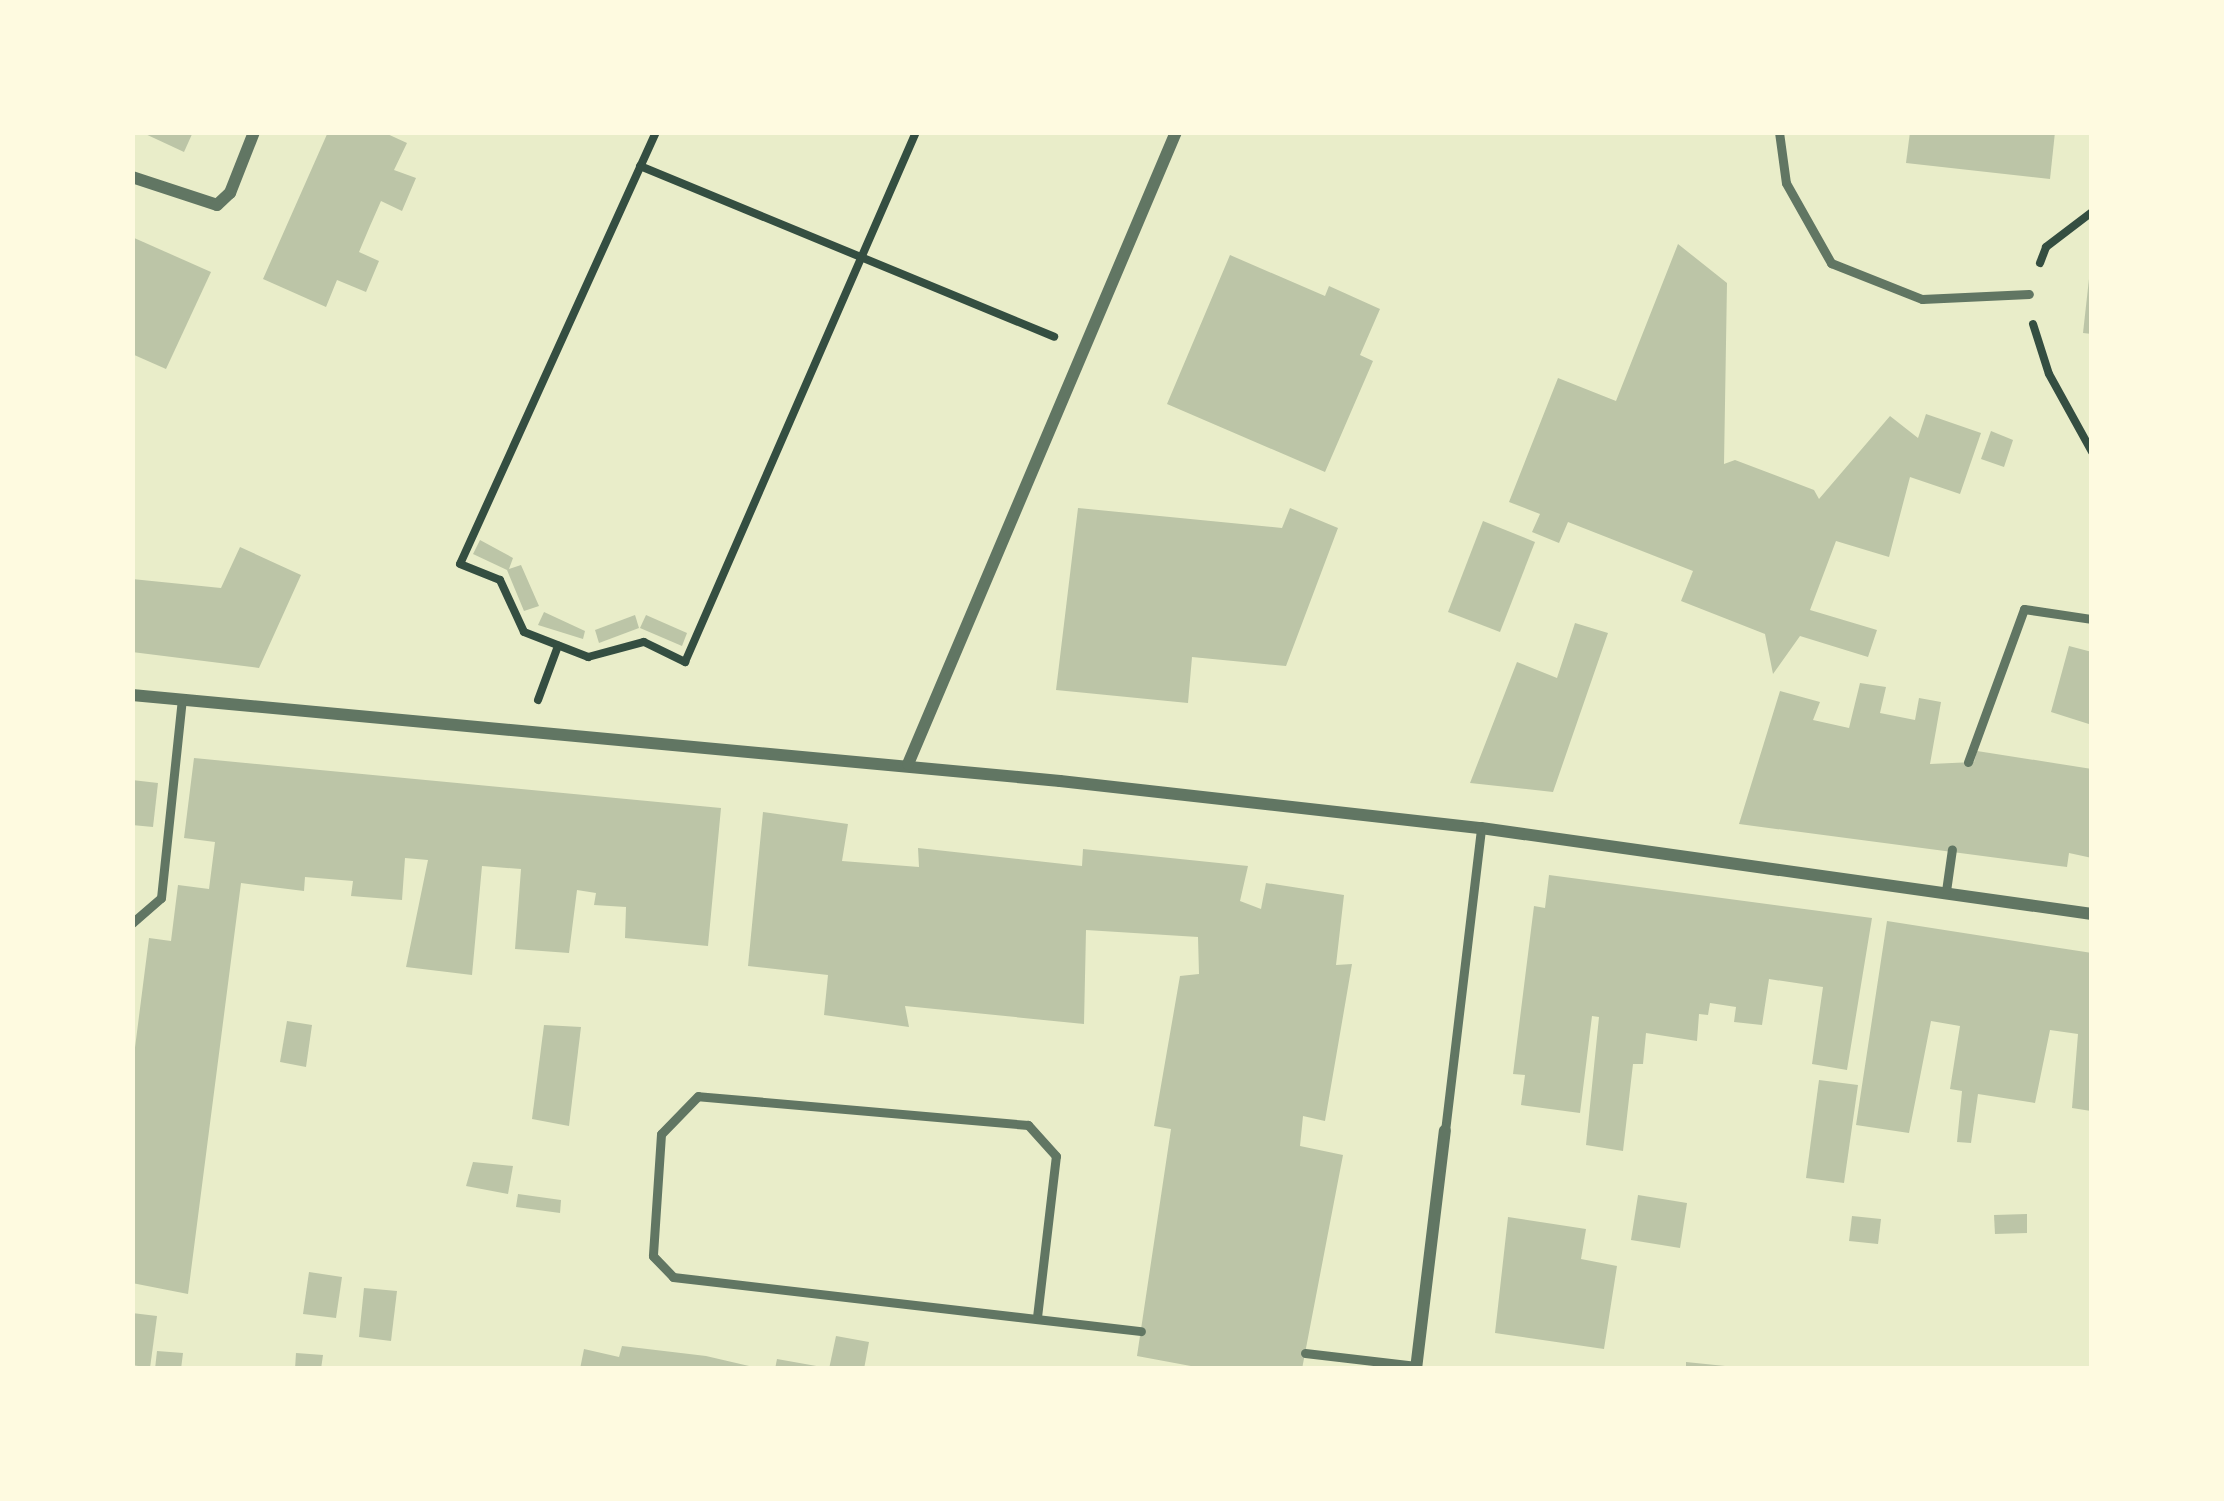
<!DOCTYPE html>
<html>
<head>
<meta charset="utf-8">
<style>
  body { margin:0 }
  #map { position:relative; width:2224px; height:1501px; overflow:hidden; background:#e9edc9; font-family:Inter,sans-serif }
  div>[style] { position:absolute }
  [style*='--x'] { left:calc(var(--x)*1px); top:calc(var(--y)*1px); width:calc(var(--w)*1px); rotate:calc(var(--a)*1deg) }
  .building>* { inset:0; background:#bcc5a7 }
  .path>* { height:8px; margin:-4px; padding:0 4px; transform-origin:4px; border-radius:4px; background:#344e41 }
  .service>* { height:9px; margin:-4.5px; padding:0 4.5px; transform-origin:4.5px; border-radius:4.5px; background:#617663 }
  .minor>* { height:12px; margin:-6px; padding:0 6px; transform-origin:6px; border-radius:6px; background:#617663 }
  span { translate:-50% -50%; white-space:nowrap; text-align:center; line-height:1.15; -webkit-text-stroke:9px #fefae0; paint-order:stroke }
  .frame { position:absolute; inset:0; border:135px solid #fefae0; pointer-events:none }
</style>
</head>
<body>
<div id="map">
  <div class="building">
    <i style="clip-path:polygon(141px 132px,193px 132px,184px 152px)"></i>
    <i style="clip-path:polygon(328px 132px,383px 132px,407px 143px,394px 170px,416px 178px,402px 211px,381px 201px,370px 226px,359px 252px,379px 261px,366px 292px,337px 280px,326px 307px,263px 279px)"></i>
    <i style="clip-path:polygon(1910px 132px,2055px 132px,2050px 179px,1906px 163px)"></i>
    <i style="clip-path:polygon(132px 237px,211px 272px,166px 369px,132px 354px)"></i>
    <i style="clip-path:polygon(1678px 244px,1727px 283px,1724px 464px,1735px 460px,1814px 490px,1819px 499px,1890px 416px,1918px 438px,1926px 414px,1981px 433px,1960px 494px,1910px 477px,1889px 557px,1836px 541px,1810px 610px,1877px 630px,1868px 657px,1800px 636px,1773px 674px,1765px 634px,1681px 601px,1693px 571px,1568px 522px,1559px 543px,1532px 532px,1540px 514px,1509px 502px,1558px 378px,1616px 401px)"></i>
    <i style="clip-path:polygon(1230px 255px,1325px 296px,1329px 286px,1380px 309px,1360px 355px,1373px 361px,1325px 472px,1167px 404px)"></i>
    <i style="clip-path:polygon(2089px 279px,2092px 279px,2092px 334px,2083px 333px)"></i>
    <i style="clip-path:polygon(1991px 431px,2013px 440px,2004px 467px,1981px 459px)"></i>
    <i style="clip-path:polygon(1078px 508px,1282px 528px,1290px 508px,1338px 528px,1286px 666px,1192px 657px,1188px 703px,1056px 690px)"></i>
    <i style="clip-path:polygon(1483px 521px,1535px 542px,1500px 632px,1448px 612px)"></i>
    <i style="clip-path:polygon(480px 540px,513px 558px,509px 569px,521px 565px,539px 606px,524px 611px,507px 570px,473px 554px)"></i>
    <i style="clip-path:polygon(240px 547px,301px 575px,259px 668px,132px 652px,132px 579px,221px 588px)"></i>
    <i style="clip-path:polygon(544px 612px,585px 631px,583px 639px,538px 625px)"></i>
    <i style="clip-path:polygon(635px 615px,639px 628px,599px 643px,595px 630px)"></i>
    <i style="clip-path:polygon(646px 615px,687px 633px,682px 646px,640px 628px)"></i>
    <i style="clip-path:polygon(1575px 623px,1608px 633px,1553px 792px,1470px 783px,1517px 662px,1557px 678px)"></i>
    <i style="clip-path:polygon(2069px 646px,2092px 652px,2092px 725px,2051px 712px)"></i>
    <i style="clip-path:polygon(1860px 683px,1886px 687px,1880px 713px,1915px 720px,1919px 698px,1941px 702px,1930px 764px,1974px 762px,1977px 751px,2092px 769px,2092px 858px,2069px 853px,2067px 867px,1739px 824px,1780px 691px,1820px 702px,1813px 720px,1849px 728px)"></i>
    <i style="clip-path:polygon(194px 758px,721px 808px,708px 946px,625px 938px,626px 907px,594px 905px,596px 893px,577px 890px,569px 953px,515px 949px,521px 869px,482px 866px,472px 975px,406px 967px,428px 860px,405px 858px,402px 900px,351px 896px,353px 881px,305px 877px,304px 891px,241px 883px,188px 1294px,132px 1283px,132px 1071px,149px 938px,171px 941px,178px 885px,209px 889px,215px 842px,184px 838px)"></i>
    <i style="clip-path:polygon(132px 780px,158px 783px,153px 827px,132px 825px)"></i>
    <i style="clip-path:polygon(763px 812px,848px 824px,842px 861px,919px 867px,918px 848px,1082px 866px,1083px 849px,1248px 866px,1240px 901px,1261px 909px,1266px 883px,1344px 895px,1336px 965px,1352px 964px,1325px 1121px,1303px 1116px,1300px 1146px,1343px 1155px,1302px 1369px,1207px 1369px,1137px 1356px,1171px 1129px,1154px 1126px,1180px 976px,1199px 974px,1198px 937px,1086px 930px,1084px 1024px,905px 1006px,909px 1027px,824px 1015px,828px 975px,748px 966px)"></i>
    <i style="clip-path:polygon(1549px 875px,1872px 918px,1847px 1070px,1812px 1064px,1823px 987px,1769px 979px,1762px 1025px,1734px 1022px,1736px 1007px,1710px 1003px,1708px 1015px,1699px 1014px,1697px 1041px,1646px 1033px,1643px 1064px,1633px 1064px,1623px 1151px,1586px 1145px,1599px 1017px,1592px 1016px,1580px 1113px,1521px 1105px,1525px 1075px,1513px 1074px,1534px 906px,1545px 908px)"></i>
    <i style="clip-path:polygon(1887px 921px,2092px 953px,2091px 1111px,2072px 1108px,2078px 1034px,2050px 1030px,2035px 1103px,1978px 1094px,1971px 1143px,1957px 1142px,1962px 1091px,1950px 1089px,1960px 1026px,1931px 1021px,1909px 1133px,1856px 1125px)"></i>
    <i style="clip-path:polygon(287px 1021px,312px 1025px,306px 1067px,280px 1062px)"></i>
    <i style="clip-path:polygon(544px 1025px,581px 1027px,569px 1126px,532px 1119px)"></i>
    <i style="clip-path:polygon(1819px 1080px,1858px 1085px,1844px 1183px,1806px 1178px)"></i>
    <i style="clip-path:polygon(473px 1162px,513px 1166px,508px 1194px,466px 1186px)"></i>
    <i style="clip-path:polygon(518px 1194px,561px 1200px,560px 1213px,516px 1207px)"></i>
    <i style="clip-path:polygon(1638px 1195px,1687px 1203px,1680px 1248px,1631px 1240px)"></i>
    <i style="clip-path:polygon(2027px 1214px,2027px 1233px,1995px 1234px,1994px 1215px)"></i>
    <i style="clip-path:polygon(1852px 1216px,1881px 1219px,1878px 1244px,1849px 1241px)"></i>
    <i style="clip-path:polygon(1508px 1217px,1586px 1229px,1581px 1259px,1617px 1266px,1604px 1349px,1495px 1333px)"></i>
    <i style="clip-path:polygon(309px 1272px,342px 1277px,336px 1318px,303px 1314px)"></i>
    <i style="clip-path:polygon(364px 1288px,397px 1291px,391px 1341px,359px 1337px)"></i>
    <i style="clip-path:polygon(132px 1313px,157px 1316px,150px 1368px,132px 1365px)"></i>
    <i style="clip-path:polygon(836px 1336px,869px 1342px,864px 1369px,829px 1369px)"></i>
    <i style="clip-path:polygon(622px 1346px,706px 1356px,762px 1369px,580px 1369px,584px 1349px,619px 1357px)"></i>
    <i style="clip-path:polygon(157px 1351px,183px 1353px,181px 1369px,155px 1369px)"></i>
    <i style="clip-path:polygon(296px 1353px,323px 1355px,321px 1369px,295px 1369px)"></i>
    <i style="clip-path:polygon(777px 1359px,822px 1367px,822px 1369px,775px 1369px)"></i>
    <i style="clip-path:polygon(1686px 1362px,1725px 1366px,1725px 1369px,1686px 1369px)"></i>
  </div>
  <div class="path">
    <i style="--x:656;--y:132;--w:474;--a:114.4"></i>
    <i style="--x:460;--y:564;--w:43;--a:21.8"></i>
    <i style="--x:500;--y:580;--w:57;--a:65.2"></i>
    <i style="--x:524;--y:632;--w:69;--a:21.3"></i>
    <i style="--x:588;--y:657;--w:58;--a:-15"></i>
    <i style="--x:644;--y:642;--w:46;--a:26"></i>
    <i style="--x:685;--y:662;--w:578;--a:-66.45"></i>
    <i style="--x:640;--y:166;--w:448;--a:22.4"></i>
    <i style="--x:2040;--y:263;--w:17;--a:-69"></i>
    <i style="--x:2046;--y:247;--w:58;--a:-37.3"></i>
    <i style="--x:2033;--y:324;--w:52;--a:72.3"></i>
    <i style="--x:2049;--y:374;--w:89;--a:61.1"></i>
    <i style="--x:538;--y:700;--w:58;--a:-69.7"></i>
  </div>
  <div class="service">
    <i style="--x:1779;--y:132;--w:51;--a:82.2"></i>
    <i style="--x:1786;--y:183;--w:92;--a:60.6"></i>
    <i style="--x:1831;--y:263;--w:98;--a:21.6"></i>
    <i style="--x:1922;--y:299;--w:107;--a:-2.7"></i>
    <i style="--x:1968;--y:762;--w:163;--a:-69.9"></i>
    <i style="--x:2024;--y:609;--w:69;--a:8.4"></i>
    <i style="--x:1946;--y:891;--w:42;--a:-81.9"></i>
    <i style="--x:132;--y:923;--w:38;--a:-41"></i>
    <i style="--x:161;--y:898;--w:200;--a:-84"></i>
    <i style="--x:1445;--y:1131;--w:305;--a:-83.2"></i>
    <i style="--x:1037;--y:1317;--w:162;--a:-83.3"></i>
    <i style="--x:1056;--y:1156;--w:42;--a:-132.1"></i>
    <i style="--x:1028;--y:1125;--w:331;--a:-175"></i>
    <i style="--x:698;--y:1096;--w:53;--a:134.2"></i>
    <i style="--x:661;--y:1134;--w:122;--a:93.8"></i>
    <i style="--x:653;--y:1256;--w:29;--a:46"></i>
    <i style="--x:673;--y:1277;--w:471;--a:6.6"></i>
    <i style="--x:1305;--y:1353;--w:112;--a:6.7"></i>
  </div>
  <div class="minor">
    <i style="--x:132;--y:177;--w:89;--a:18.2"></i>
    <i style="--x:217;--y:205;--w:18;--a:-43"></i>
    <i style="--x:230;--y:193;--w:66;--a:-68.5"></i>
    <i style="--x:132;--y:695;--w:932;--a:5.29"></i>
    <i style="--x:1060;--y:781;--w:424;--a:6.4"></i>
    <i style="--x:1481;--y:828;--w:617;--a:8.01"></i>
    <i style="--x:908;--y:764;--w:686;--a:-67.02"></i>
    <i style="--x:1416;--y:1369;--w:240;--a:-83.1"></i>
  </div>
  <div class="frame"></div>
</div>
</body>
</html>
